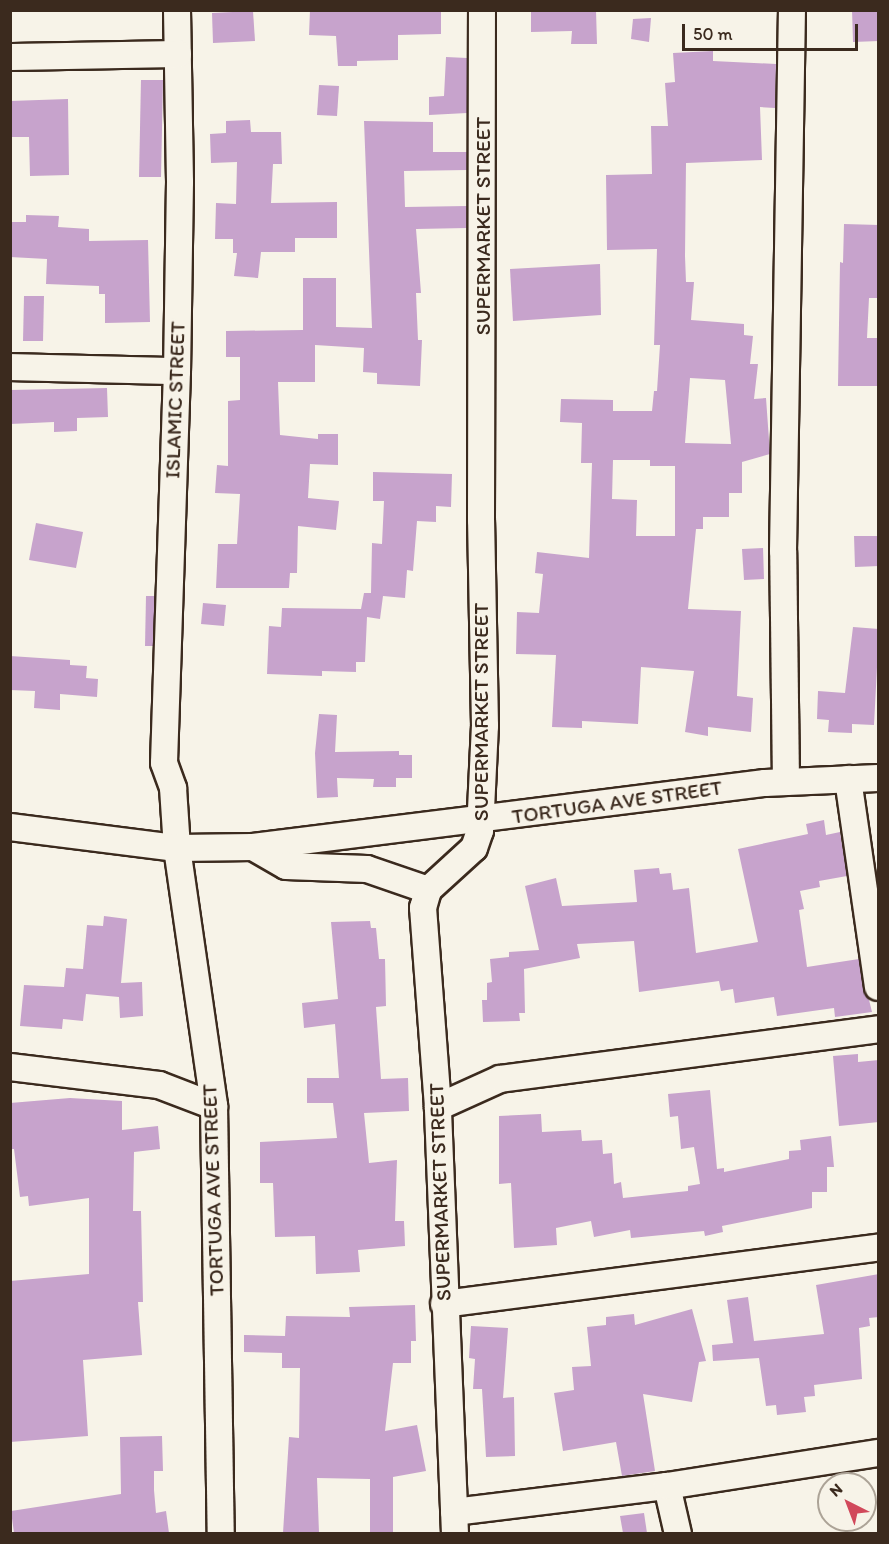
<!DOCTYPE html>
<html>
<head>
<meta charset="utf-8">
<style>
  body { margin:0 }
  #map { position:relative; width:889px; height:1544px; overflow:hidden; background:#f7f3e8; font-family:Itim,sans-serif }
  div>[style] { position:absolute }
  [style*='--x'] { left:calc(var(--x)*1px); top:calc(var(--y)*1px); width:calc(var(--w)*1px); rotate:calc(var(--a)*1deg) }
  .building>* { inset:0; background:#c7a3cc }
  .roads { filter:drop-shadow(2px 0 #3b2a1e) drop-shadow(-2px 0 #3b2a1e) drop-shadow(0 2px #3b2a1e) drop-shadow(0 -2px #3b2a1e) }
  .minor>* { height:26px; margin:-13px; padding:0 13px; transform-origin:13px; border-radius:13px; background:#f7f3e8 }
  span { translate:-50% -50%; white-space:nowrap; text-align:center; line-height:1.15; -webkit-text-stroke:5px #f7f3e8; paint-order:stroke }
  .street-label { font-size:21px; color:#3b2a1e }
  .frame { position:absolute; inset:0; border:12px solid #3b2a1e; pointer-events:none }
  .north { position:absolute; left:817px; top:1472px; width:60px; height:60px; box-sizing:border-box; background:#f7f3e8; border:2px solid #aca397; border-radius:50%; rotate:318deg; font-size:16px; font-weight:700; line-height:24px; text-align:center; color:#3b2a1e }
  .north::after { content:''; display:block; margin:auto; width:21px; height:27px; background:#d1495b; clip-path:polygon(50% 0,100% 100%,50% 72%,0 100%) }
  .scale { position:absolute; left:682px; top:24px; width:176px; height:27px; box-sizing:border-box; border:3px solid #3b2a1e; border-top:0; padding-left:8px; font-size:18px; line-height:21px; white-space:nowrap; color:#3b2a1e; -webkit-text-stroke:4px #f7f3e8; paint-order:stroke }
</style>
</head>
<body>
<div id="map">
  <div class="building">
    <i style="clip-path:polygon(310px 10px,441px 10px,441px 34px,398px 35px,398px 60px,357px 61px,357px 66px,338px 66px,336px 36px,309px 35px)"></i>
    <i style="clip-path:polygon(531px 10px,596px 10px,597px 44px,571px 44px,572px 31px,531px 32px)"></i>
    <i style="clip-path:polygon(852px 10px,879px 10px,879px 41px,853px 42px)"></i>
    <i style="clip-path:polygon(253px 11px,255px 41px,213px 43px,212px 13px)"></i>
    <i style="clip-path:polygon(651px 18px,649px 42px,631px 39px,633px 19px)"></i>
    <i style="clip-path:polygon(evenodd,713px 51px,713px 61px,776px 64px,775px 108px,760px 107px,762px 160px,686px 163px,685px 256px,686px 282px,694px 282px,691px 320px,744px 324px,744px 335px,753px 336px,750px 364px,758px 364px,754px 399px,766px 398px,770px 454px,742px 462px,742px 493px,729px 493px,729px 517px,703px 517px,703px 529px,696px 529px,688px 609px,741px 611px,737px 696px,753px 698px,751px 732px,708px 727px,708px 736px,685px 732px,694px 671px,641px 667px,638px 724px,582px 721px,582px 728px,552px 727px,556px 655px,516px 654px,517px 612px,539px 613px,543px 574px,535px 573px,537px 552px,589px 558px,592px 463px,581px 463px,582px 423px,560px 422px,561px 399px,613px 400px,613px 411px,652px 411px,654px 391px,657px 391px,660px 345px,654px 345px,657px 249px,607px 250px,606px 175px,652px 174px,651px 126px,668px 126px,665px 83px,675px 82px,673px 53px,713px 51px,690px 378px,725px 380px,731px 444px,685px 443px,690px 378px,713px 51px,613px 460px,650px 460px,650px 466px,675px 466px,675px 536px,636px 536px,637px 500px,612px 499px,613px 460px)"></i>
    <i style="clip-path:polygon(446px 57px,467px 58px,467px 113px,429px 115px,429px 97px,444px 96px)"></i>
    <i style="clip-path:polygon(141px 80px,163px 80px,161px 177px,139px 177px)"></i>
    <i style="clip-path:polygon(319px 85px,339px 86px,337px 116px,317px 115px)"></i>
    <i style="clip-path:polygon(68px 99px,69px 175px,30px 176px,29px 137px,10px 137px,10px 101px)"></i>
    <i style="clip-path:polygon(250px 120px,251px 132px,281px 132px,282px 164px,273px 164px,271px 203px,337px 202px,337px 238px,295px 238px,295px 252px,261px 252px,258px 278px,234px 276px,237px 253px,233px 253px,233px 239px,215px 239px,216px 203px,236px 204px,237px 162px,211px 163px,210px 134px,226px 133px,226px 121px)"></i>
    <i style="clip-path:polygon(364px 121px,433px 122px,433px 152px,467px 152px,467px 170px,404px 171px,405px 207px,467px 206px,467px 228px,416px 229px,421px 293px,416px 293px,418px 340px,422px 340px,420px 386px,377px 384px,377px 373px,363px 372px,364px 348px,315px 345px,315px 382px,278px 382px,280px 435px,318px 439px,318px 434px,338px 434px,338px 465px,310px 464px,308px 498px,339px 501px,336px 530px,298px 526px,297px 573px,290px 573px,289px 588px,216px 588px,218px 544px,237px 544px,240px 494px,215px 493px,217px 465px,228px 466px,228px 401px,240px 400px,240px 357px,226px 357px,226px 331px,303px 330px,303px 278px,336px 278px,336px 327px,372px 328px)"></i>
    <i style="clip-path:polygon(26px 215px,59px 216px,58px 227px,89px 229px,89px 241px,148px 240px,150px 322px,105px 323px,105px 294px,99px 294px,99px 286px,46px 284px,47px 259px,10px 257px,10px 222px,26px 222px)"></i>
    <i style="clip-path:polygon(844px 224px,879px 225px,879px 298px,869px 298px,867px 338px,879px 338px,879px 386px,838px 386px,840px 262px,843px 263px)"></i>
    <i style="clip-path:polygon(600px 264px,601px 315px,513px 321px,510px 269px)"></i>
    <i style="clip-path:polygon(24px 296px,44px 296px,43px 341px,23px 341px)"></i>
    <i style="clip-path:polygon(107px 388px,108px 417px,77px 418px,77px 431px,54px 432px,54px 422px,10px 424px,10px 390px)"></i>
    <i style="clip-path:polygon(373px 472px,452px 474px,451px 507px,436px 506px,436px 522px,417px 521px,413px 571px,407px 570px,405px 598px,383px 596px,380px 619px,367px 617px,365px 662px,356px 662px,356px 672px,322px 671px,322px 676px,267px 674px,269px 626px,281px 627px,282px 608px,361px 609px,364px 593px,371px 593px,372px 543px,382px 544px,384px 501px,373px 501px)"></i>
    <i style="clip-path:polygon(36px 523px,83px 532px,76px 568px,29px 560px)"></i>
    <i style="clip-path:polygon(854px 536px,879px 536px,879px 566px,855px 567px)"></i>
    <i style="clip-path:polygon(763px 548px,764px 579px,744px 580px,742px 549px)"></i>
    <i style="clip-path:polygon(146px 596px,155px 596px,153px 646px,145px 646px)"></i>
    <i style="clip-path:polygon(203px 603px,226px 605px,224px 626px,201px 624px)"></i>
    <i style="clip-path:polygon(853px 627px,879px 629px,874px 725px,852px 724px,852px 733px,828px 732px,829px 720px,817px 719px,818px 691px,845px 693px)"></i>
    <i style="clip-path:polygon(10px 656px,70px 660px,70px 665px,87px 666px,86px 678px,98px 679px,97px 697px,60px 694px,60px 710px,34px 708px,35px 691px,10px 690px)"></i>
    <i style="clip-path:polygon(319px 714px,337px 715px,335px 752px,399px 751px,399px 755px,412px 755px,412px 778px,396px 778px,396px 787px,373px 787px,374px 779px,337px 778px,338px 797px,317px 798px,315px 753px)"></i>
    <i style="clip-path:polygon(824px 820px,826px 835px,840px 832px,847px 876px,819px 881px,820px 887px,800px 891px,804px 909px,799px 910px,807px 967px,859px 959px,872px 1012px,835px 1017px,834px 1008px,777px 1016px,774px 997px,735px 1003px,733px 989px,721px 991px,719px 981px,639px 992px,634px 941px,577px 944px,580px 958px,524px 969px,525px 1013px,519px 1013px,520px 1021px,483px 1022px,482px 1000px,487px 1000px,487px 983px,492px 982px,490px 959px,509px 957px,509px 952px,539px 950px,525px 886px,556px 878px,562px 906px,637px 902px,634px 870px,659px 868px,660px 874px,671px 873px,673px 890px,689px 888px,696px 953px,758px 942px,738px 849px,808px 834px,806px 824px)"></i>
    <i style="clip-path:polygon(104px 916px,127px 919px,121px 983px,142px 982px,143px 1016px,120px 1018px,119px 997px,86px 994px,83px 1021px,63px 1019px,62px 1029px,20px 1026px,24px 985px,64px 987px,66px 968px,83px 969px,87px 925px,103px 926px)"></i>
    <i style="clip-path:polygon(370px 921px,371px 928px,376px 928px,379px 959px,385px 959px,386px 1006px,376px 1007px,381px 1079px,408px 1078px,409px 1111px,364px 1113px,369px 1163px,397px 1160px,395px 1221px,404px 1221px,405px 1246px,358px 1250px,360px 1272px,316px 1274px,315px 1236px,275px 1237px,273px 1183px,260px 1183px,260px 1142px,337px 1138px,333px 1103px,307px 1103px,307px 1078px,339px 1078px,335px 1024px,304px 1028px,302px 1003px,338px 999px,331px 922px)"></i>
    <i style="clip-path:polygon(858px 1054px,858px 1062px,879px 1060px,879px 1122px,839px 1126px,833px 1056px)"></i>
    <i style="clip-path:polygon(710px 1090px,717px 1169px,724px 1168px,724px 1172px,789px 1159px,789px 1151px,801px 1150px,800px 1140px,831px 1136px,834px 1167px,827px 1167px,827px 1192px,812px 1192px,812px 1208px,722px 1226px,723px 1232px,705px 1236px,704px 1231px,631px 1238px,630px 1230px,594px 1237px,591px 1221px,556px 1228px,557px 1245px,514px 1248px,511px 1183px,499px 1184px,499px 1116px,541px 1114px,542px 1132px,581px 1130px,582px 1141px,602px 1140px,603px 1154px,612px 1153px,614px 1184px,621px 1182px,623px 1198px,688px 1191px,688px 1186px,700px 1184px,694px 1147px,681px 1149px,678px 1116px,670px 1117px,668px 1094px)"></i>
    <i style="clip-path:polygon(70px 1098px,122px 1101px,122px 1130px,158px 1126px,160px 1149px,134px 1152px,133px 1211px,141px 1211px,143px 1302px,138px 1302px,142px 1355px,83px 1360px,88px 1436px,10px 1442px,10px 1281px,89px 1274px,89px 1198px,29px 1206px,28px 1196px,20px 1197px,14px 1149px,10px 1149px,10px 1103px)"></i>
    <i style="clip-path:polygon(879px 1274px,879px 1317px,869px 1318px,870px 1326px,859px 1328px,862px 1379px,814px 1385px,815px 1396px,804px 1397px,806px 1412px,777px 1415px,776px 1405px,766px 1406px,759px 1358px,713px 1361px,712px 1345px,733px 1343px,727px 1300px,748px 1297px,754px 1341px,824px 1334px,816px 1285px)"></i>
    <i style="clip-path:polygon(415px 1305px,416px 1341px,411px 1341px,411px 1363px,393px 1363px,385px 1431px,417px 1425px,426px 1471px,393px 1477px,393px 1533px,370px 1533px,370px 1479px,317px 1478px,319px 1533px,283px 1533px,289px 1437px,299px 1438px,300px 1368px,282px 1368px,282px 1353px,244px 1352px,244px 1335px,285px 1336px,286px 1316px,350px 1317px,349px 1307px)"></i>
    <i style="clip-path:polygon(692px 1309px,706px 1361px,699px 1362px,692px 1402px,643px 1394px,655px 1471px,622px 1476px,616px 1442px,563px 1451px,554px 1393px,574px 1390px,572px 1367px,591px 1366px,587px 1327px,606px 1325px,606px 1317px,634px 1314px,635px 1325px)"></i>
    <i style="clip-path:polygon(471px 1326px,508px 1328px,503px 1398px,514px 1397px,515px 1456px,486px 1457px,482px 1389px,473px 1389px,475px 1359px,469px 1358px)"></i>
    <i style="clip-path:polygon(162px 1436px,163px 1471px,154px 1471px,154px 1490px,156px 1513px,166px 1511px,169px 1533px,14px 1533px,11px 1511px,121px 1494px,120px 1437px)"></i>
    <i style="clip-path:polygon(644px 1513px,647px 1533px,623px 1533px,620px 1516px)"></i>
  </div>
  <div class="roads">
    <div class="minor">
      <i style="--x:177;--y:10;--w:172;--a:89"></i>
      <i style="--x:180;--y:182;--w:189;--a:90.9"></i>
      <i style="--x:177;--y:371;--w:392;--a:91.9"></i>
      <i style="--x:164;--y:763;--w:27;--a:70"></i>
      <i style="--x:173;--y:788;--w:60;--a:86.2"></i>
      <i style="--x:177;--y:848;--w:261;--a:81.8"></i>
      <i style="--x:214;--y:1106;--w:428;--a:89.1"></i>
      <i style="--x:10;--y:57;--w:168;--a:-1"></i>
      <i style="--x:10;--y:367;--w:167;--a:1.4"></i>
      <i style="--x:848;--y:779;--w:210;--a:81.8"></i>
      <i style="--x:786;--y:782;--w:231;--a:-90.7"></i>
      <i style="--x:783;--y:551;--w:541;--a:-89.05"></i>
      <i style="--x:10;--y:827;--w:168;--a:7.2"></i>
      <i style="--x:177;--y:848;--w:76;--a:-0.8"></i>
      <i style="--x:253;--y:847;--w:516;--a:-7.13"></i>
      <i style="--x:765;--y:783;--w:113;--a:-2.5"></i>
      <i style="--x:253;--y:847;--w:38;--a:30"></i>
      <i style="--x:286;--y:866;--w:81;--a:2.1"></i>
      <i style="--x:367;--y:869;--w:65;--a:19"></i>
      <i style="--x:10;--y:1067;--w:150;--a:6.9"></i>
      <i style="--x:159;--y:1085;--w:59;--a:20.9"></i>
      <i style="--x:438;--y:1107;--w:68;--a:-24.3"></i>
      <i style="--x:500;--y:1079;--w:381;--a:-7.5"></i>
      <i style="--x:444;--y:1304;--w:438;--a:-7.4"></i>
      <i style="--x:667;--y:1486;--w:49;--a:77.1"></i>
      <i style="--x:454;--y:1512;--w:215;--a:-7"></i>
      <i style="--x:667;--y:1486;--w:214;--a:-8.9"></i>
      <i style="--x:455;--y:1534;--w:427;--a:-92.3"></i>
      <i style="--x:438;--y:1107;--w:200;--a:-94.3"></i>
      <i style="--x:423;--y:908;--w:19;--a:-74"></i>
      <i style="--x:428;--y:890;--w:62;--a:-42.4"></i>
      <i style="--x:474;--y:848;--w:18;--a:-71"></i>
      <i style="--x:480;--y:831;--w:105;--a:-87.3"></i>
      <i style="--x:485;--y:726;--w:206;--a:-91.1"></i>
      <i style="--x:481;--y:520;--w:510;--a:-89.89"></i>
    </div>
  </div>
  <div class="street-label">
    <span style="left:483px;top:226px;rotate:-90deg">SUPERMARKET STREET</span>
    <span style="left:175px;top:400px;rotate:-88deg">ISLAMIC STREET</span>
    <span style="left:481px;top:712px;rotate:-90deg">SUPERMARKET STREET</span>
    <span style="left:617px;top:802px;rotate:-8deg">TORTUGA AVE STREET</span>
    <span style="left:213px;top:1190px;rotate:-92deg">TORTUGA AVE STREET</span>
    <span style="left:440px;top:1192px;rotate:-92deg">SUPERMARKET STREET</span>
  </div>
  <div class="frame"></div>
  <div class="north">N</div>
  <div class="scale">50 m</div>
</div>
</body>
</html>
